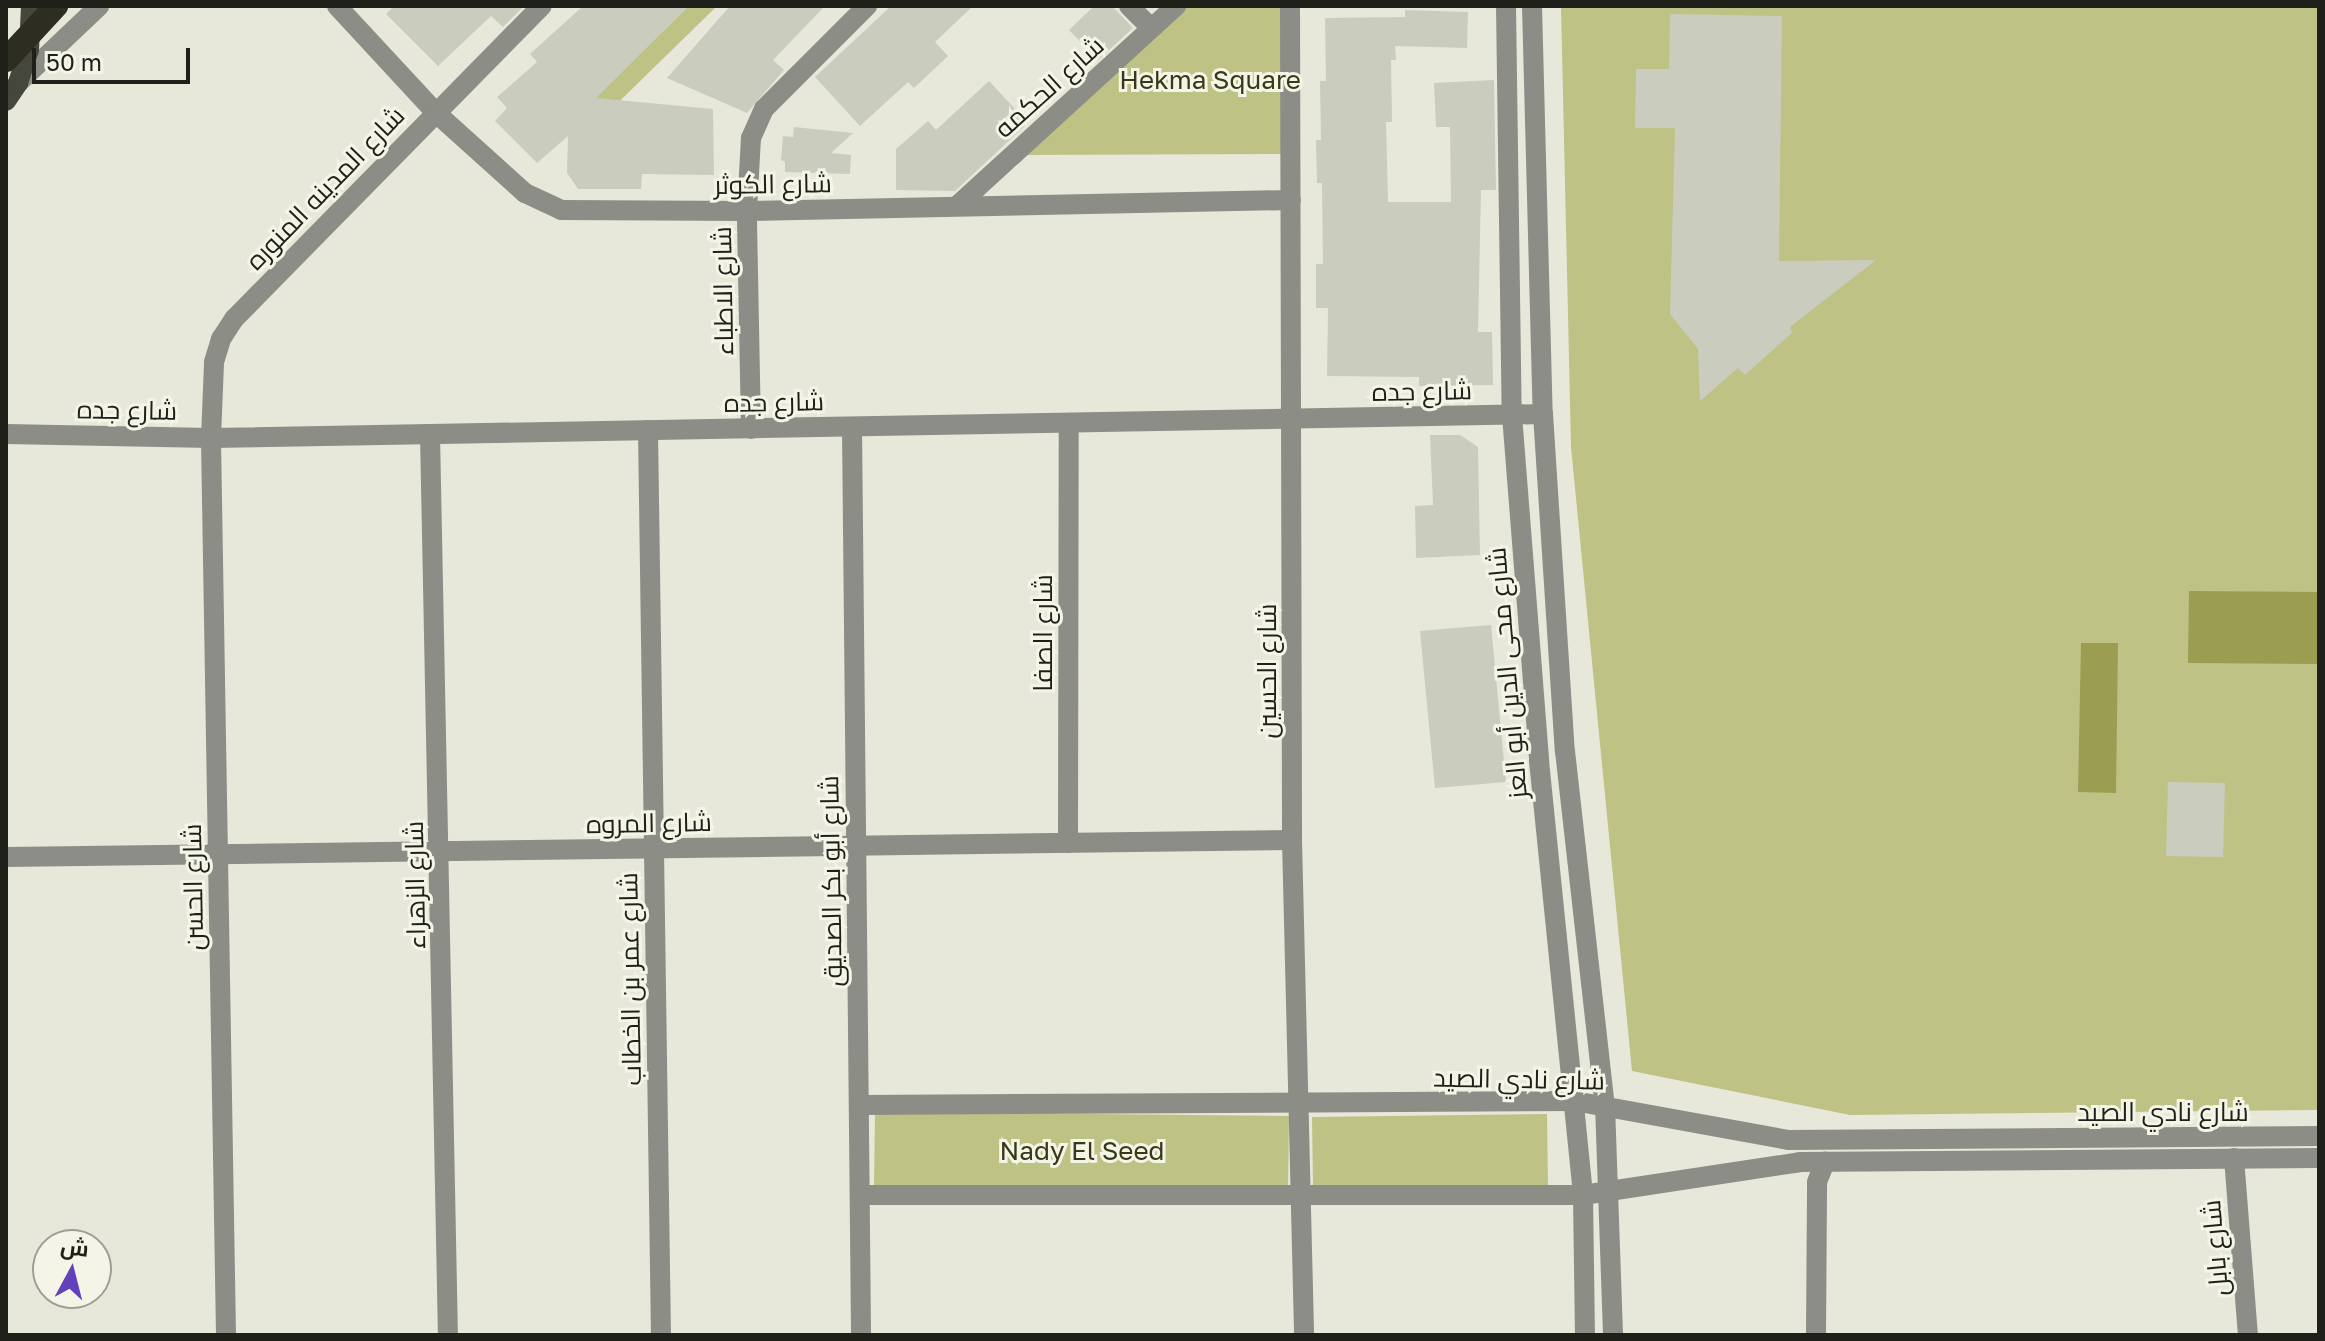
<!DOCTYPE html>
<html>
<head>
<meta charset="utf-8">
<style>
  body { margin:0 }
  #map { position:relative; width:2325px; height:1341px; overflow:hidden; background:#e7e8d9; font-family:"Golos Text",Cairo,sans-serif }
  div>[style] { position:absolute }
  [style*='--x'] { left:calc(var(--x)*1px); top:calc(var(--y)*1px); width:calc(var(--w)*1px); rotate:calc(var(--a)*1deg) }
  .green>* { inset:0; background:#bfc285 }
  .water>* { inset:0; background:#9b9d51 }
  .building>* { inset:0; background:#caccbd }
  .street>* { height:20px; margin:-10px; padding:0 10px; transform-origin:10px; border-radius:10px; background:#8d8d87 }
  .primary>* { height:20px; margin:-10px; padding:0 10px; transform-origin:10px; border-radius:10px; background:#45463c }
  .highway-bridge>* { height:24px; margin:-12px; padding:0 12px; transform-origin:12px; border-radius:12px; background:#2d2d22 }
  span { translate:-50% -50%; white-space:nowrap; text-align:center; line-height:1.15; -webkit-text-stroke:6px #f4f5e7; paint-order:stroke }
  .park-label { font-size:26px; color:#383917 }
  .street-label { font-size:26px; color:#1f201a }
  .frame { position:absolute; inset:0; border:8px solid #1f201a; pointer-events:none }
  .north { position:absolute; left:32px; top:1229px; width:80px; height:80px; box-sizing:border-box; background:#f4f5e7; border:2px solid #9fa095; border-radius:50%; rotate:7deg; font-size:22px; font-weight:700; line-height:32px; text-align:center; color:#1f201a }
  .north::after { content:''; display:block; margin:auto; width:28px; height:36px; background:#6242bb; clip-path:polygon(50% 0,100% 100%,50% 72%,0 100%) }
  .scale { position:absolute; left:32px; top:48px; width:158px; height:36px; box-sizing:border-box; border:4px solid #1f201a; border-top:0; padding-left:10px; font-size:24px; line-height:28px; white-space:nowrap; color:#1f201a; -webkit-text-stroke:6px #f4f5e7; paint-order:stroke }
</style>
</head>
<body>
<div id="map">
  <div class="green">
    <i style="clip-path:polygon(676px 6px,717px 6px,591px 129px,574px 109px)"></i>
    <i style="clip-path:polygon(1172px 6px,1282px 6px,1285px 154px,1014px 155px)"></i>
    <i style="clip-path:polygon(1561px 6px,2319px 6px,2319px 1110px,1850px 1115px,1632px 1071px,1571px 447px)"></i>
    <i style="clip-path:polygon(875px 1112px,1289px 1116px,1288px 1191px,874px 1187px)"></i>
    <i style="clip-path:polygon(1547px 1114px,1548px 1185px,1313px 1188px,1312px 1117px)"></i>
  </div>
  <div class="water">
    <i style="clip-path:polygon(2189px 591px,2319px 592px,2319px 664px,2188px 663px)"></i>
    <i style="clip-path:polygon(2081px 643px,2118px 643px,2116px 793px,2078px 792px)"></i>
  </div>
  <div class="building">
    <i style="clip-path:polygon(394px 6px,524px 6px,503px 27px,491px 16px,438px 66px,386px 14px)"></i>
    <i style="clip-path:polygon(583px 6px,689px 6px,596px 98px,713px 109px,714px 175px,642px 174px,641px 189px,578px 189px,567px 173px,568px 136px,537px 163px,495px 121px,507px 108px,497px 97px,537px 62px,530px 54px)"></i>
    <i style="clip-path:polygon(730px 6px,825px 6px,773px 60px,784px 70px,747px 113px,667px 78px)"></i>
    <i style="clip-path:polygon(891px 6px,973px 6px,935px 42px,948px 56px,914px 88px,908px 82px,860px 126px,815px 77px)"></i>
    <i style="clip-path:polygon(1094px 6px,1112px 6px,1133px 28px,1098px 60px,1069px 30px)"></i>
    <i style="clip-path:polygon(1405px 10px,1468px 12px,1467px 48px,1395px 46px,1396px 60px,1391px 60px,1392px 122px,1386px 122px,1388px 202px,1451px 202px,1450px 127px,1436px 127px,1434px 83px,1494px 80px,1496px 190px,1481px 190px,1478px 332px,1492px 332px,1493px 385px,1419px 386px,1419px 377px,1327px 376px,1328px 308px,1316px 308px,1316px 264px,1323px 264px,1322px 183px,1317px 183px,1316px 140px,1321px 140px,1320px 81px,1326px 81px,1325px 18px,1405px 17px)"></i>
    <i style="clip-path:polygon(1670px 14px,1782px 16px,1779px 261px,1876px 260px,1790px 327px,1792px 333px,1745px 375px,1738px 368px,1700px 401px,1698px 349px,1670px 314px,1675px 128px,1635px 128px,1636px 69px,1669px 69px)"></i>
    <i style="clip-path:polygon(989px 81px,1028px 123px,955px 191px,896px 190px,896px 149px,928px 121px,936px 130px)"></i>
    <i style="clip-path:polygon(794px 127px,853px 133px,831px 153px,851px 155px,850px 174px,785px 172px,785px 162px,781px 160px,783px 136px,793px 137px)"></i>
    <i style="clip-path:polygon(1430px 435px,1460px 435px,1478px 447px,1480px 555px,1416px 558px,1415px 506px,1433px 505px)"></i>
    <i style="clip-path:polygon(1491px 625px,1506px 782px,1435px 788px,1420px 631px)"></i>
    <i style="clip-path:polygon(2168px 782px,2225px 783px,2223px 857px,2166px 856px)"></i>
  </div>
  <div class="street">
    <i style="--x:337;--y:6;--w:144;--a:47.2"></i>
    <i style="--x:435;--y:112;--w:121;--a:42"></i>
    <i style="--x:525;--y:193;--w:40;--a:25"></i>
    <i style="--x:561;--y:210;--w:186;--a:0.3"></i>
    <i style="--x:747;--y:211;--w:544;--a:-1.16"></i>
    <i style="--x:1129;--y:6;--w:31;--a:45"></i>
    <i style="--x:1290;--y:6;--w:834;--a:89.86"></i>
    <i style="--x:1292;--y:840;--w:495;--a:88.6"></i>
    <i style="--x:1506;--y:6;--w:409;--a:89.2"></i>
    <i style="--x:1512;--y:415;--w:347;--a:85.5"></i>
    <i style="--x:1539;--y:761;--w:436;--a:84.2"></i>
    <i style="--x:1583;--y:1195;--w:140;--a:89.2"></i>
    <i style="--x:1532;--y:6;--w:408;--a:88.5"></i>
    <i style="--x:1543;--y:414;--w:338;--a:86.3"></i>
    <i style="--x:1565;--y:751;--w:356;--a:83.6"></i>
    <i style="--x:1605;--y:1105;--w:230;--a:88"></i>
    <i style="--x:18;--y:83;--w:112;--a:-43.5"></i>
    <i style="--x:957;--y:206;--w:297;--a:-42.4"></i>
    <i style="--x:852;--y:427;--w:908;--a:89.43"></i>
    <i style="--x:751;--y:429;--w:218;--a:-91.1"></i>
    <i style="--x:747;--y:211;--w:73;--a:-86.9"></i>
    <i style="--x:751;--y:138;--w:32;--a:-66"></i>
    <i style="--x:764;--y:109;--w:146;--a:-45"></i>
    <i style="--x:648;--y:430;--w:905;--a:89.18"></i>
    <i style="--x:6;--y:434;--w:205;--a:1.1"></i>
    <i style="--x:211;--y:438;--w:1332;--a:-1.03"></i>
    <i style="--x:430;--y:434;--w:901;--a:88.86"></i>
    <i style="--x:1068;--y:843;--w:420;--a:-89.9"></i>
    <i style="--x:6;--y:857;--w:1286;--a:-0.76"></i>
    <i style="--x:859;--y:1105;--w:715;--a:-0.32"></i>
    <i style="--x:1574;--y:1101;--w:218;--a:10.3"></i>
    <i style="--x:1788;--y:1140;--w:531;--a:-0.43"></i>
    <i style="--x:2234;--y:1158;--w:178;--a:85.5"></i>
    <i style="--x:860;--y:1195;--w:723;--a:0"></i>
    <i style="--x:1583;--y:1195;--w:219;--a:-8.6"></i>
    <i style="--x:1800;--y:1162;--w:519;--a:-0.44"></i>
    <i style="--x:226;--y:1335;--w:897;--a:-90.96"></i>
    <i style="--x:211;--y:438;--w:76;--a:-87.7"></i>
    <i style="--x:214;--y:362;--w:24;--a:-73"></i>
    <i style="--x:221;--y:339;--w:24;--a:-57"></i>
    <i style="--x:234;--y:319;--w:439;--a:-45.5"></i>
    <i style="--x:1816;--y:1335;--w:153;--a:-89.6"></i>
    <i style="--x:1817;--y:1182;--w:22;--a:-68"></i>
  </div>
  <div class="primary">
    <i style="--x:6;--y:101;--w:22;--a:-56"></i>
    <i style="--x:18;--y:83;--w:35;--a:-72"></i>
    <i style="--x:29;--y:50;--w:44;--a:-87.4"></i>
  </div>
  <div class="highway-bridge">
    <i style="--x:6;--y:60;--w:74;--a:-47.2"></i>
  </div>
  <div class="park-label">
    <span style="left:1210px;top:80px">Hekma Square</span>
    <span style="left:1082px;top:1151px">Nady El Seed</span>
  </div>
  <div class="street-label">
    <span style="left:1049px;top:87px;rotate:-42deg">شارع الحكمه</span>
    <span style="left:773px;top:184px;rotate:-1deg">شارع الكوثر</span>
    <span style="left:325px;top:188px;rotate:-46deg">شارع المدينه المنوره</span>
    <span style="left:723px;top:291px;rotate:-91deg">شارع الاطباء</span>
    <span style="left:1422px;top:391px;rotate:-1deg">شارع جده</span>
    <span style="left:774px;top:402px;rotate:-1deg">شارع جده</span>
    <span style="left:127px;top:410px;rotate:1deg">شارع جده</span>
    <span style="left:1043px;top:633px;rotate:-90deg">شارع الصفا</span>
    <span style="left:1267px;top:671px;rotate:-90deg">شارع الحسين</span>
    <span style="left:1507px;top:673px;rotate:-95deg">شارع محى الدين أبو العز</span>
    <span style="left:649px;top:823px;rotate:-1deg">شارع المروه</span>
    <span style="left:831px;top:881px;rotate:-91deg">شارع أبو بكر الصديق</span>
    <span style="left:415px;top:885px;rotate:-91deg">شارع الزهراء</span>
    <span style="left:193px;top:887px;rotate:-91deg">شارع الحسن</span>
    <span style="left:630px;top:979px;rotate:-91deg">شارع عمر بن الخطاب</span>
    <span style="left:1519px;top:1079px;rotate:1deg">شارع نادي الصيد</span>
    <span style="left:2163px;top:1112px">شارع نادي الصيد</span>
    <span style="left:2215px;top:1248px;rotate:-95deg">شارع بابل</span>
  </div>
  <div class="frame"></div>
  <div class="north">ش</div>
  <div class="scale">50 m</div>
</div>
</body>
</html>
